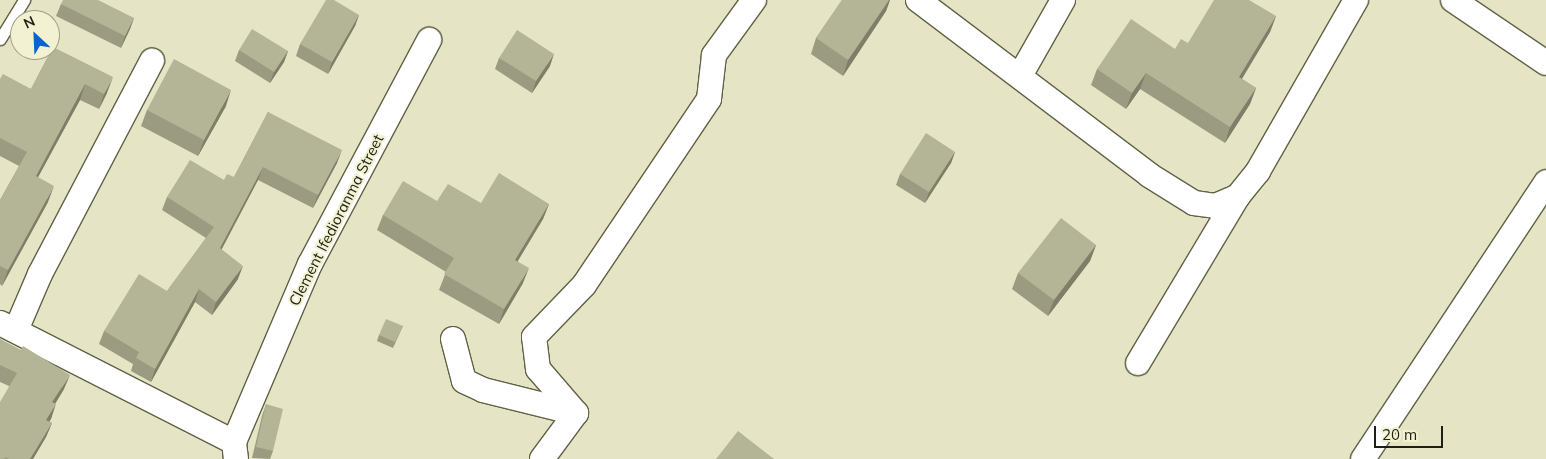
<!DOCTYPE html>
<html>
<head>
<meta charset="utf-8">
<style>
  body { margin:0 }
  #map { position:relative; width:1546px; height:459px; overflow:hidden; background:#e5e5c6; font-family:Mulish,sans-serif }
  div>[style] { position:absolute }
  [style*='--x'] { left:calc(var(--x)*1px); top:calc(var(--y)*1px); width:calc(var(--w)*1px); rotate:calc(var(--a)*1deg) }
  .roads { filter:drop-shadow(1px 0 #616146) drop-shadow(-1px 0 #616146) drop-shadow(0 1px #616146) drop-shadow(0 -1px #616146) }
  .lane>* { height:11px; margin:-5.5px; padding:0 5.5px; transform-origin:5.5px; border-radius:5.5px; background:#fff }
  .street>* { height:24px; margin:-12px; padding:0 12px; transform-origin:12px; border-radius:12px; background:#fff }
  .wall>* { inset:0; background:#9b9b81 }
  .shaded-wall>* { inset:0; background:#7e7e69 }
  .building>* { inset:0; background:#b4b496 }
  span { translate:-50% -50%; white-space:nowrap; text-align:center; line-height:1.15; -webkit-text-stroke:4px #f2f2d3; paint-order:stroke }
  .street-label { font-size:15px; color:#1f1f14 }
  .north { position:absolute; left:10px; top:10px; width:50px; height:50px; box-sizing:border-box; background:#f2f2d3; border:1px solid #9e9e87; border-radius:50%; rotate:335deg; font-size:14px; font-weight:700; line-height:20px; text-align:center; color:#1f1f14 }
  .north::after { content:''; display:block; margin:auto; width:18px; height:22px; background:#0a64cd; clip-path:polygon(50% 0,100% 100%,50% 72%,0 100%) }
  .scale { position:absolute; left:1374px; top:426px; width:69px; height:22px; box-sizing:border-box; border:2px solid #1f1f14; border-top:0; padding-left:6px; font-size:15px; line-height:18px; white-space:nowrap; color:#1f1f14; -webkit-text-stroke:4px #f2f2d3; paint-order:stroke }
</style>
</head>
<body>
<div id="map">
  <div class="roads">
    <div class="lane">
      <i style="--x:0;--y:39;--w:46;--a:-58.4"></i>
    </div>
    <div class="street">
      <i style="--x:918;--y:0;--w:290;--a:37.1"></i>
      <i style="--x:1149;--y:175;--w:53;--a:31.9"></i>
      <i style="--x:1194;--y:203;--w:21;--a:8"></i>
      <i style="--x:1215;--y:206;--w:25;--a:-23"></i>
      <i style="--x:1238;--y:196;--w:32;--a:-51"></i>
      <i style="--x:1258;--y:171;--w:197;--a:-60.2"></i>
      <i style="--x:1453;--y:0;--w:112;--a:34.1"></i>
      <i style="--x:1021;--y:74;--w:85;--a:-60.4"></i>
      <i style="--x:0;--y:323;--w:263;--a:27"></i>
      <i style="--x:16;--y:330;--w:61;--a:-66.8"></i>
      <i style="--x:40;--y:274;--w:241;--a:-62.3"></i>
      <i style="--x:453;--y:339;--w:43;--a:75.3"></i>
      <i style="--x:464;--y:381;--w:21;--a:25"></i>
      <i style="--x:483;--y:390;--w:96;--a:13.9"></i>
      <i style="--x:576;--y:413;--w:58;--a:-130.8"></i>
      <i style="--x:538;--y:369;--w:32;--a:-97"></i>
      <i style="--x:534;--y:337;--w:72;--a:-46.1"></i>
      <i style="--x:584;--y:285;--w:224;--a:-56.1"></i>
      <i style="--x:709;--y:99;--w:44;--a:-83.5"></i>
      <i style="--x:714;--y:55;--w:68;--a:-54"></i>
      <i style="--x:1138;--y:363;--w:195;--a:-59.1"></i>
      <i style="--x:236;--y:459;--w:17;--a:-97"></i>
      <i style="--x:234;--y:442;--w:194;--a:-66.9"></i>
      <i style="--x:310;--y:264;--w:254;--a:-62"></i>
      <i style="--x:542;--y:459;--w:57;--a:-53.5"></i>
      <i style="--x:1363;--y:459;--w:332;--a:-56.5"></i>
    </div>
  </div>
  <div class="wall">
    <i style="clip-path:polygon(842px 0,890px 0,886px 11px,843px 76px,811px 54px,816px 38px)"></i>
    <i style="clip-path:polygon(61px 4px,134px 18px,130px 29px,121px 48px,56px 16px)"></i>
    <i style="clip-path:polygon(359px 15px,355px 26px,328px 74px,296px 56px,300px 44px)"></i>
    <i style="clip-path:polygon(1276px 16px,1270px 32px,1242px 79px,1256px 88px,1250px 104px,1225px 143px,1140px 89px,1126px 109px,1091px 85px,1097px 69px,1175px 49px,1188px 43px)"></i>
    <i style="clip-path:polygon(53px 47px,107px 93px,99px 109px,80px 100px,38px 177px,48px 202px,2px 286px,0 284px,0 200px,19px 166px,0 156px,0 79px,31px 89px)"></i>
    <i style="clip-path:polygon(239px 50px,288px 51px,284px 62px,270px 83px,235px 61px)"></i>
    <i style="clip-path:polygon(499px 58px,550px 66px,532px 93px,495px 69px)"></i>
    <i style="clip-path:polygon(226px 106px,198px 156px,141px 126px,147px 110px)"></i>
    <i style="clip-path:polygon(268px 112px,337px 163px,313px 208px,258px 180px,221px 250px,238px 279px,212px 315px,195px 302px,151px 382px,131px 371px,133px 364px,99px 344px,104px 331px,167px 291px,206px 238px,162px 210px,167px 197px,234px 177px)"></i>
    <i style="clip-path:polygon(955px 152px,951px 163px,925px 203px,896px 185px,900px 174px)"></i>
    <i style="clip-path:polygon(437px 201px,481px 203px,549px 204px,543px 219px,518px 261px,523px 283px,499px 324px,439px 290px,446px 272px,377px 230px,383px 215px)"></i>
    <i style="clip-path:polygon(1096px 245px,1090px 261px,1048px 316px,1012px 289px,1018px 273px)"></i>
    <i style="clip-path:polygon(403px 326px,393px 348px,377px 341px,379px 335px)"></i>
    <i style="clip-path:polygon(0 339px,64px 389px,55px 404px,51px 419px,49px 421px,52px 423px,46px 437px,33px 459px,0 459px,9px 386px,0 382px)"></i>
    <i style="clip-path:polygon(266px 404px,273px 451px,270px 459px,252px 458px,262px 416px)"></i>
  </div>
  <div class="shaded-wall">
    <i style="clip-path:polygon(889px 0,890px 0,886px 11px,843px 76px,848px 60px)"></i>
    <i style="clip-path:polygon(359px 15px,355px 26px,328px 74px,332px 62px)"></i>
    <i style="clip-path:polygon(1276px 16px,1270px 32px,1233px 93px,1239px 77px)"></i>
    <i style="clip-path:polygon(134px 18px,130px 29px,121px 48px,125px 36px)"></i>
    <i style="clip-path:polygon(288px 51px,284px 62px,270px 83px,274px 72px)"></i>
    <i style="clip-path:polygon(554px 54px,550px 66px,532px 93px,536px 81px)"></i>
    <i style="clip-path:polygon(1146px 73px,1140px 89px,1126px 109px,1132px 93px)"></i>
    <i style="clip-path:polygon(113px 77px,107px 93px,99px 109px,104px 94px)"></i>
    <i style="clip-path:polygon(85px 84px,80px 100px,30px 192px,36px 176px)"></i>
    <i style="clip-path:polygon(1256px 88px,1250px 104px,1225px 143px,1230px 127px)"></i>
    <i style="clip-path:polygon(231px 90px,226px 106px,198px 156px,204px 140px)"></i>
    <i style="clip-path:polygon(342px 150px,337px 163px,313px 208px,318px 195px)"></i>
    <i style="clip-path:polygon(955px 152px,951px 163px,925px 203px,929px 192px)"></i>
    <i style="clip-path:polygon(263px 167px,258px 180px,215px 262px,220px 248px)"></i>
    <i style="clip-path:polygon(54px 186px,48px 202px,2px 286px,8px 270px)"></i>
    <i style="clip-path:polygon(549px 204px,543px 219px,509px 275px,515px 260px)"></i>
    <i style="clip-path:polygon(1096px 245px,1090px 261px,1048px 316px,1054px 300px)"></i>
    <i style="clip-path:polygon(243px 266px,238px 279px,212px 315px,216px 302px)"></i>
    <i style="clip-path:polygon(529px 268px,523px 283px,499px 324px,504px 309px)"></i>
    <i style="clip-path:polygon(199px 289px,195px 302px,151px 382px,155px 369px)"></i>
    <i style="clip-path:polygon(70px 375px,64px 389px,47px 417px,52px 402px)"></i>
    <i style="clip-path:polygon(56px 404px,51px 419px,41px 434px,46px 420px)"></i>
    <i style="clip-path:polygon(52px 423px,46px 437px,33px 459px,30px 459px)"></i>
  </div>
  <div class="building">
    <i style="clip-path:polygon(63px 0,98px 0,134px 18px,125px 36px,61px 4px)"></i>
    <i style="clip-path:polygon(326px 0,334px 0,359px 15px,332px 62px,300px 44px)"></i>
    <i style="clip-path:polygon(842px 0,889px 0,848px 60px,816px 38px)"></i>
    <i style="clip-path:polygon(1214px 0,1249px 0,1276px 16px,1239px 77px,1256px 88px,1230px 127px,1146px 73px,1132px 93px,1097px 69px,1131px 19px,1175px 49px,1181px 39px,1188px 43px)"></i>
    <i style="clip-path:polygon(252px 29px,288px 51px,274px 72px,239px 50px)"></i>
    <i style="clip-path:polygon(517px 30px,554px 54px,536px 81px,499px 58px)"></i>
    <i style="clip-path:polygon(53px 47px,113px 77px,104px 94px,85px 84px,36px 176px,54px 186px,8px 270px,0 266px,0 200px,27px 152px,0 138px,0 79px,3px 74px,31px 89px)"></i>
    <i style="clip-path:polygon(174px 59px,231px 90px,204px 140px,147px 110px)"></i>
    <i style="clip-path:polygon(268px 112px,342px 150px,318px 195px,263px 167px,220px 248px,243px 266px,216px 302px,199px 289px,155px 369px,136px 358px,139px 352px,104px 331px,139px 274px,167px 291px,214px 227px,167px 197px,190px 160px,224px 180px,227px 174px,234px 177px)"></i>
    <i style="clip-path:polygon(926px 133px,955px 152px,929px 192px,900px 174px)"></i>
    <i style="clip-path:polygon(499px 173px,549px 204px,515px 260px,529px 268px,504px 309px,444px 274px,454px 258px,383px 215px,403px 181px,437px 201px,448px 184px,481px 203px)"></i>
    <i style="clip-path:polygon(1061px 218px,1096px 245px,1054px 300px,1018px 273px)"></i>
    <i style="clip-path:polygon(386px 319px,403px 326px,395px 342px,379px 335px)"></i>
    <i style="clip-path:polygon(0 339px,21px 350px,23px 346px,70px 375px,52px 402px,56px 404px,46px 420px,52px 423px,30px 459px,9px 459px,5px 457px,4px 459px,0 459px,0 402px,17px 373px,0 365px)"></i>
    <i style="clip-path:polygon(266px 404px,283px 409px,273px 451px,256px 447px)"></i>
    <i style="clip-path:polygon(738px 431px,774px 459px,716px 459px)"></i>
  </div>
  <div class="street-label">
    <span style="left:336px;top:220px;rotate:-63deg">Clement Ifedioranma Street</span>
  </div>
  <div class="north">N</div>
  <div class="scale">20 m</div>
</div>
</body>
</html>
